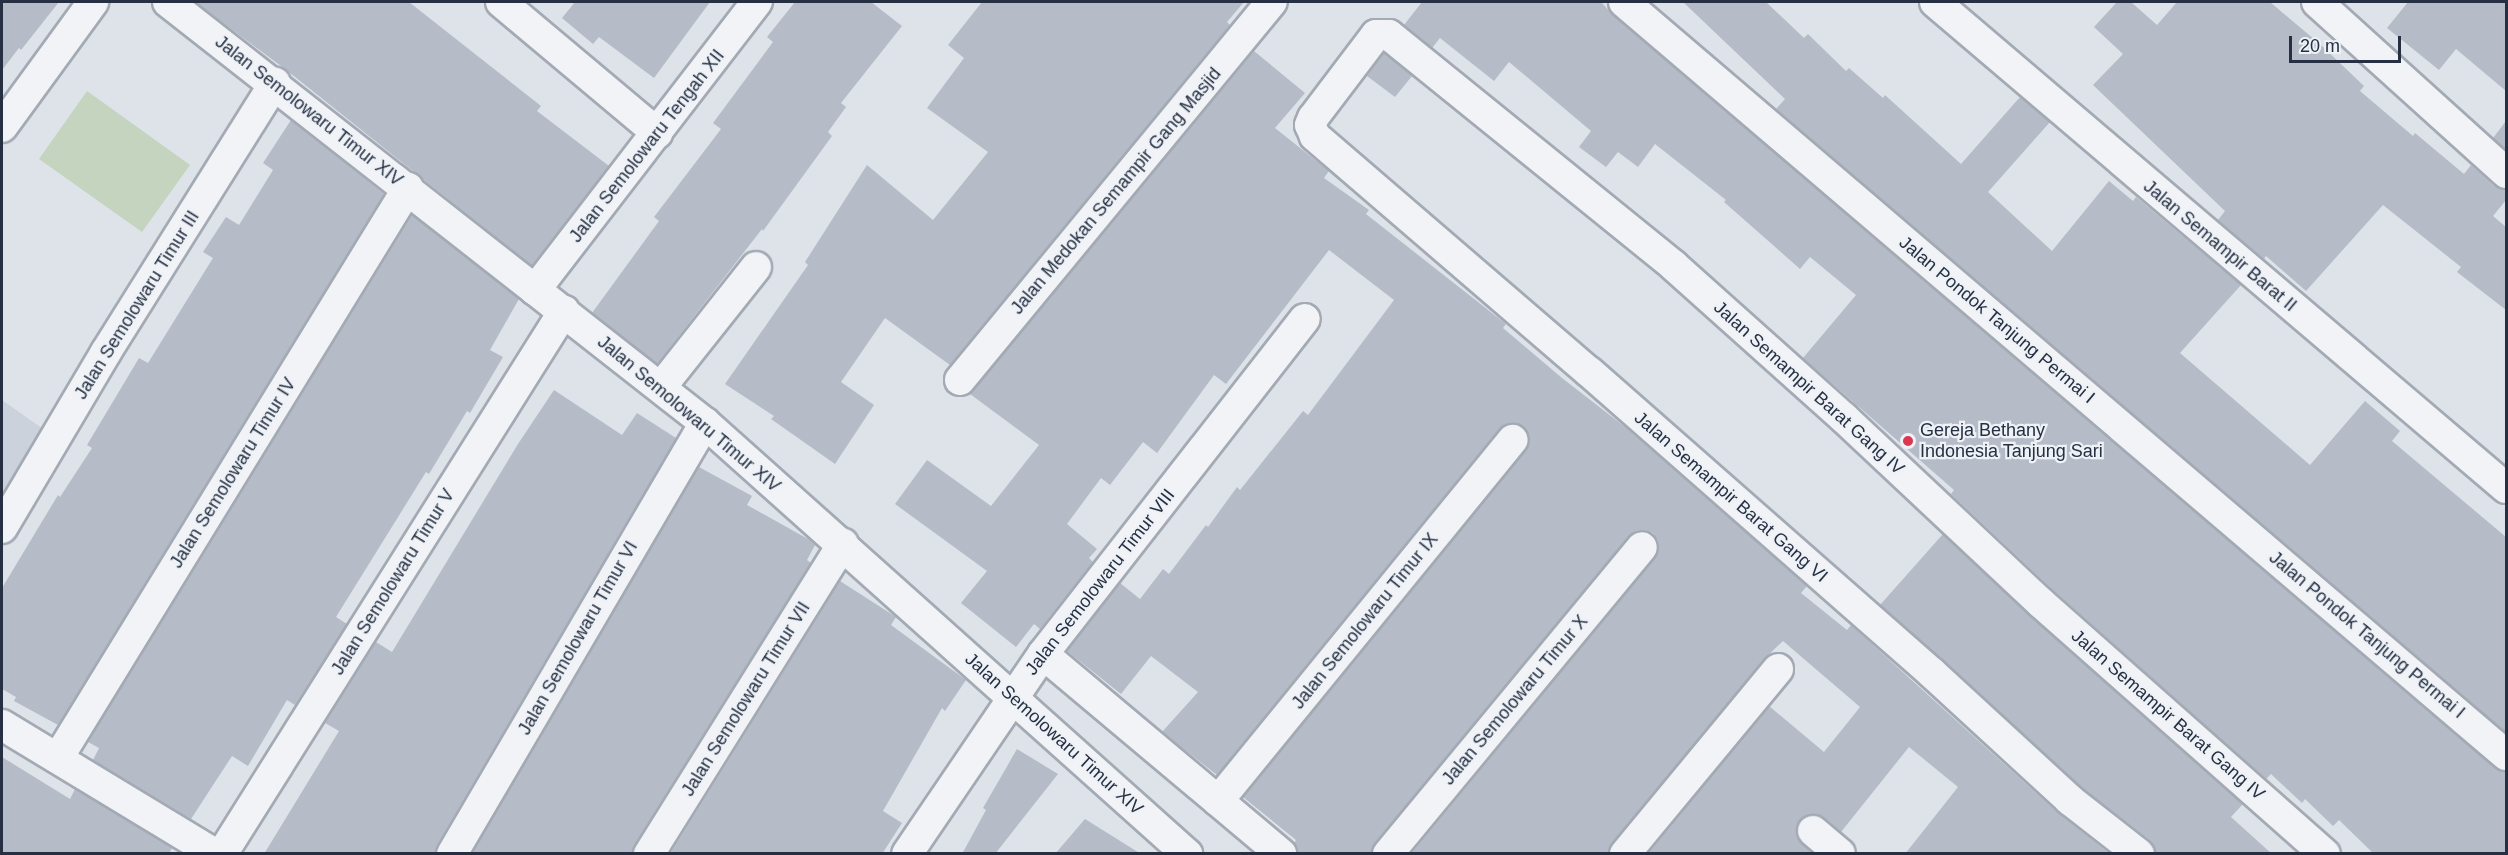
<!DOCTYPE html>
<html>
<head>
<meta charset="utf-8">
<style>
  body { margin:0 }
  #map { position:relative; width:2508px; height:855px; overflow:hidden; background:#dee3e9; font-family:Helvetica,sans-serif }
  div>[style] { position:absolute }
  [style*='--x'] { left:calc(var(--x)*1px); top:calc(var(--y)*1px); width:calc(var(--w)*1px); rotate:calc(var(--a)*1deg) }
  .built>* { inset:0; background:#ccd2db }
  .green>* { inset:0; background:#c4d4be }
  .building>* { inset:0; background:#b5bcc7 }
  .roads { filter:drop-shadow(2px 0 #a3aab4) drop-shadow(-2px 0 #a3aab4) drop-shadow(0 2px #a3aab4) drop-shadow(0 -2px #a3aab4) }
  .street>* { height:30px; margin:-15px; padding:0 15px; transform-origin:15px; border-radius:15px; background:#f1f3f7 }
  .dots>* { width:16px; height:16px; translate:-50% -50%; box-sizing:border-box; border:3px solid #eef2f7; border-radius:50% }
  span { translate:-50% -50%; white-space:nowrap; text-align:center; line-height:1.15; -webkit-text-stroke:4.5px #eef2f7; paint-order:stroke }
  .street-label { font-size:18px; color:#263042 }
  .poi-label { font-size:18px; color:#263042 }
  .left { translate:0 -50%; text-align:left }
  .frame { position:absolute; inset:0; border:3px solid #263042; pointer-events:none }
  .scale { position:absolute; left:2289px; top:36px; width:112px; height:27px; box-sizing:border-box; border:3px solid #263042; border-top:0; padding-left:8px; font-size:18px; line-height:21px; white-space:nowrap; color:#263042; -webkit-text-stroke:4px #eef2f7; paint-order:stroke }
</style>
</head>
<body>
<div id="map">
  <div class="built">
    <i style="clip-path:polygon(2px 400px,46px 431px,2px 503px)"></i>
  </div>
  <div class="green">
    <i style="clip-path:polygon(87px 91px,190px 165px,142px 232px,39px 159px)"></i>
  </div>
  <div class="building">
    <i style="clip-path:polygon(2px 2px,59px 2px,21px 50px,19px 48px,2px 70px)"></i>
    <i style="clip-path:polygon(195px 2px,409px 2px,541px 106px,537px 111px,609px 166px,532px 266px,285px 69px)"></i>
    <i style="clip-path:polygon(575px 2px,710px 2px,654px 78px,599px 37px,593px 44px,562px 18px)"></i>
    <i style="clip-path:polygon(795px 2px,871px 2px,902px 26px,841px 103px,846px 107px,828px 132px,832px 136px,763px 231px,762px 229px,657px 364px,592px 313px,659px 221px,654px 217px,721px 129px,713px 123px,773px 42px,767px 37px)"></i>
    <i style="clip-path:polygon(982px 2px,1244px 2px,1227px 22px,1230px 25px,950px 365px,885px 318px,841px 382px,874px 405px,835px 464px,771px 419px,774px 416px,725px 384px,808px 265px,805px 262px,867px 165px,933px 220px,988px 152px,927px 108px,964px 58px,948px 45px)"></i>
    <i style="clip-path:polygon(1422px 2px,1601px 2px,1613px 15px,2495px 768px,2506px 772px,2506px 854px,2374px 854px,2339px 820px,2333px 826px,2305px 799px,2302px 803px,2271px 774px,2266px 779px,2053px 590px,1951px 494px,1954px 490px,1803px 358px,1856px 295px,1810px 257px,1800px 269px,1724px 202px,1726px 200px,1655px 144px,1638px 167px,1618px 152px,1606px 167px,1579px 147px,1591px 131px,1509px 62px,1494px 81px,1440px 38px,1432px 48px,1404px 25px)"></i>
    <i style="clip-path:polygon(1683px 2px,1766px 2px,1804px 38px,1808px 34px,1846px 71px,1849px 68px,1883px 98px,1885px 95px,1961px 164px,2020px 97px,2050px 122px,1988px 192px,2052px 251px,2109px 181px,2133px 201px,2136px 197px,2241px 285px,2180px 353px,2310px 465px,2365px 401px,2400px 431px,2392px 441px,2506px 537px,2506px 733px,1776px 109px,1785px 99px)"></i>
    <i style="clip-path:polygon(2117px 2px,2131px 2px,2157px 25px,2177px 2px,2270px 2px,2321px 45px,2364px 86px,2360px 91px,2413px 136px,2415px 133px,2464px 174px,2471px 165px,2494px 186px,2506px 190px,2506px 200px,2493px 216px,2506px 227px,2506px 310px,2457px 272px,2461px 267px,2383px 205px,2306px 291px,2266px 256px,2264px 259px,2218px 220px,2225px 211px,2093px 85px,2123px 54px,2094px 27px)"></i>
    <i style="clip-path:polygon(2408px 2px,2506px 2px,2506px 91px,2456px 49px,2439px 70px,2387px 28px)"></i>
    <i style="clip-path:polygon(1254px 51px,1305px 93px,1275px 128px,1329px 171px,1324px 178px,1369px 210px,1366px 214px,1506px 324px,1503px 328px,1562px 378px,1629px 430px,1807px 586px,1801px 593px,1847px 630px,1851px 625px,2058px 813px,2110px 854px,1905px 854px,1958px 787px,1909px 747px,1841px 832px,1817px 814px,1808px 815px,1800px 819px,1796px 828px,1797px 837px,1813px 854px,1648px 854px,1769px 706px,1824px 752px,1860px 707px,1783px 641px,1765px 658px,1612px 843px,1608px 854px,1411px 854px,1655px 558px,1659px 549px,1658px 540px,1653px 533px,1644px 530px,1635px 531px,1629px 536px,1375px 843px,1371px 854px,1298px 854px,1294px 843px,1296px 840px,1243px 797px,1525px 451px,1529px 442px,1523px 427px,1514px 423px,1505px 424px,1499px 429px,1217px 775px,1162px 732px,1198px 692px,1151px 656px,1121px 694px,1067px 651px,1120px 583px,1140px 599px,1163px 569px,1169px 574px,1206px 525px,1208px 527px,1237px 487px,1240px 490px,1303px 411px,1308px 415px,1394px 300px,1329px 250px,1226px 384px,1214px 375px,1157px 453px,1143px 442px,1110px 485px,1101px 478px,1067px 524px,1097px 549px,1089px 558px,1093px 562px,1040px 629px,1034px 624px,1016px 647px,961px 603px,987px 571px,895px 504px,927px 460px,991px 506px,1039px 445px,970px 394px)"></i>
    <i style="clip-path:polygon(1384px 53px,1412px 76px,1395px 97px,1367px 76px)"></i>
    <i style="clip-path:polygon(291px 120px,384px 194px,58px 725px,14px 701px,16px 697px,2px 689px,2px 588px,58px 495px,60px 497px,92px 448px,87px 445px,139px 358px,148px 363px,213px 258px,203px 252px,226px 217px,239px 225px,273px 170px,263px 163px)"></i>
    <i style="clip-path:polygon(2506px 121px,2506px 150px,2493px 138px)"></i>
    <i style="clip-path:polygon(412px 215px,519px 299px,490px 350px,503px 357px,470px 413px,467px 411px,429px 474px,426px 472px,336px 617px,347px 624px,295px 705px,287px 700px,248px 766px,232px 756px,191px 819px,93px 760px,99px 748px,88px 742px)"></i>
    <i style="clip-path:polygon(554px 390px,622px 435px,637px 413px,676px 438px,437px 845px,435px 854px,264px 854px,339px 731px,325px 723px,376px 642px,392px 652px,518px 444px)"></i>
    <i style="clip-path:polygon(699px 467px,752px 496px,747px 505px,808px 539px,815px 545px,807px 560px,811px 563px,634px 845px,632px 854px,472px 854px)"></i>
    <i style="clip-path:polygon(1943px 534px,2030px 616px,2243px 804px,2231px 817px,2272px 854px,2156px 854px,2150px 840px,2081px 787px,1880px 605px)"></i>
    <i style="clip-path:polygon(840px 581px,896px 617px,891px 625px,966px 680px,945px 711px,942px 708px,883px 811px,902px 823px,882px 854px,670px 854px)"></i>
    <i style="clip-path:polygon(1017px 749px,1058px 774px,995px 854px,962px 854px,986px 810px,983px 808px)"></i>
    <i style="clip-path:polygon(2px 757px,70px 799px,75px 789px,172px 848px,169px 854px,2px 854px)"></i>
    <i style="clip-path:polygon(1085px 819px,1141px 854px,1055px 854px)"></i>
  </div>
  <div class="roads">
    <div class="street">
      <i style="--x:168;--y:2;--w:682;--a:38.1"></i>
      <i style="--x:705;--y:423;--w:647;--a:41.8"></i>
      <i style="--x:501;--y:2;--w:204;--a:40"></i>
      <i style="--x:1624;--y:2;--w:1160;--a:40.49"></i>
      <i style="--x:1935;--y:2;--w:750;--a:40.4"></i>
      <i style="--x:2317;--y:2;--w:255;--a:42.1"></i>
      <i style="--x:2;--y:127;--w:155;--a:-53.9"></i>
      <i style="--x:535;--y:290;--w:364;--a:-52.4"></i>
      <i style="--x:960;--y:380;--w:490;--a:-50.5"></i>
      <i style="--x:661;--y:387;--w:153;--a:-51.6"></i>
      <i style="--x:2;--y:528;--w:204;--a:-59.4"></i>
      <i style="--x:106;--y:352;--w:318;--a:-57.9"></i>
      <i style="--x:1043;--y:654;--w:311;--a:40"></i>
      <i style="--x:2;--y:725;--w:249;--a:31.2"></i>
      <i style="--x:58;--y:758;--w:669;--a:-58.45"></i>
      <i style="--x:1218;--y:801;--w:466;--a:-50.8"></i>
      <i style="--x:1813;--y:831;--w:35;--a:40"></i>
      <i style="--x:222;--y:854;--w:642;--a:-57.8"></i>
      <i style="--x:452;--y:854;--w:500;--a:-59.6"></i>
      <i style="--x:649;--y:854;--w:366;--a:-58"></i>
      <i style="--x:907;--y:854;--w:242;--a:-55.8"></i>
      <i style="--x:1043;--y:654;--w:425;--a:-52"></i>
      <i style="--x:1388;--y:854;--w:398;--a:-50.4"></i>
      <i style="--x:1625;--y:854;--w:240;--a:-50.4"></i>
      <i style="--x:2139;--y:854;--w:88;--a:-142"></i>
      <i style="--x:2070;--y:800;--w:188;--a:-137.4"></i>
      <i style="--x:1932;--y:673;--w:456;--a:-138.7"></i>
      <i style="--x:1589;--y:372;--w:362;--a:-139.3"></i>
      <i style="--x:1315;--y:136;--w:12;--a:-114"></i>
      <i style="--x:1310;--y:125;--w:8;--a:-67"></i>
      <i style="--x:1313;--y:118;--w:104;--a:-52.8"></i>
      <i style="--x:1376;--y:35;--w:13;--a:0"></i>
      <i style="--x:1389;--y:35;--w:367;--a:39"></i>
      <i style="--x:1674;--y:266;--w:228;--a:41.8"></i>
      <i style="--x:1844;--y:418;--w:270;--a:43.2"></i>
      <i style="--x:2041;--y:603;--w:379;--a:41.5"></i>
    </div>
  </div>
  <div class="dots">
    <i style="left:1908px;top:441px;background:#db3750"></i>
  </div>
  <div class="street-label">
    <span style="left:309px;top:111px;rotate:38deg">Jalan Semolowaru Timur XIV</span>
    <span style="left:647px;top:146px;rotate:-52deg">Jalan Semolowaru Tengah XII</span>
    <span style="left:1116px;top:191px;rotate:-50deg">Jalan Medokan Semampir Gang Masjid</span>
    <span style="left:2220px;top:246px;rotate:40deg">Jalan Semampir Barat II</span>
    <span style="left:137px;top:305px;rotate:-58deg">Jalan Semolowaru Timur III</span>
    <span style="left:1997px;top:320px;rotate:40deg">Jalan Pondok Tanjung Permai I</span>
    <span style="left:1809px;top:388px;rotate:42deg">Jalan Semampir Barat Gang IV</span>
    <span style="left:689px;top:414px;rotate:40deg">Jalan Semolowaru Timur XIV</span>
    <span style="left:233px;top:473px;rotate:-58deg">Jalan Semolowaru Timur IV</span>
    <span style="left:1731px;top:497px;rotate:41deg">Jalan Semampir Barat Gang VI</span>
    <span style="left:393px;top:582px;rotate:-58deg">Jalan Semolowaru Timur V</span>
    <span style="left:1100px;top:582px;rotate:-52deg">Jalan Semolowaru Timur VIII</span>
    <span style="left:1365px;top:621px;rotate:-51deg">Jalan Semolowaru Timur IX</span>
    <span style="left:2367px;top:635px;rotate:40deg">Jalan Pondok Tanjung Permai I</span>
    <span style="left:578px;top:638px;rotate:-60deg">Jalan Semolowaru Timur VI</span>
    <span style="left:746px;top:699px;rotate:-58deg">Jalan Semolowaru Timur VII</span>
    <span style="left:1515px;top:700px;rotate:-50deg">Jalan Semolowaru Timur X</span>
    <span style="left:2168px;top:715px;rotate:41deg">Jalan Semampir Barat Gang IV</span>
    <span style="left:1054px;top:734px;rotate:42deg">Jalan Semolowaru Timur XIV</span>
  </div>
  <div class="poi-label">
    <span class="left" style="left:1920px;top:441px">Gereja Bethany<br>Indonesia Tanjung Sari</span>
  </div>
  <div class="frame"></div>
  <div class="scale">20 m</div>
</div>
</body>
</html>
